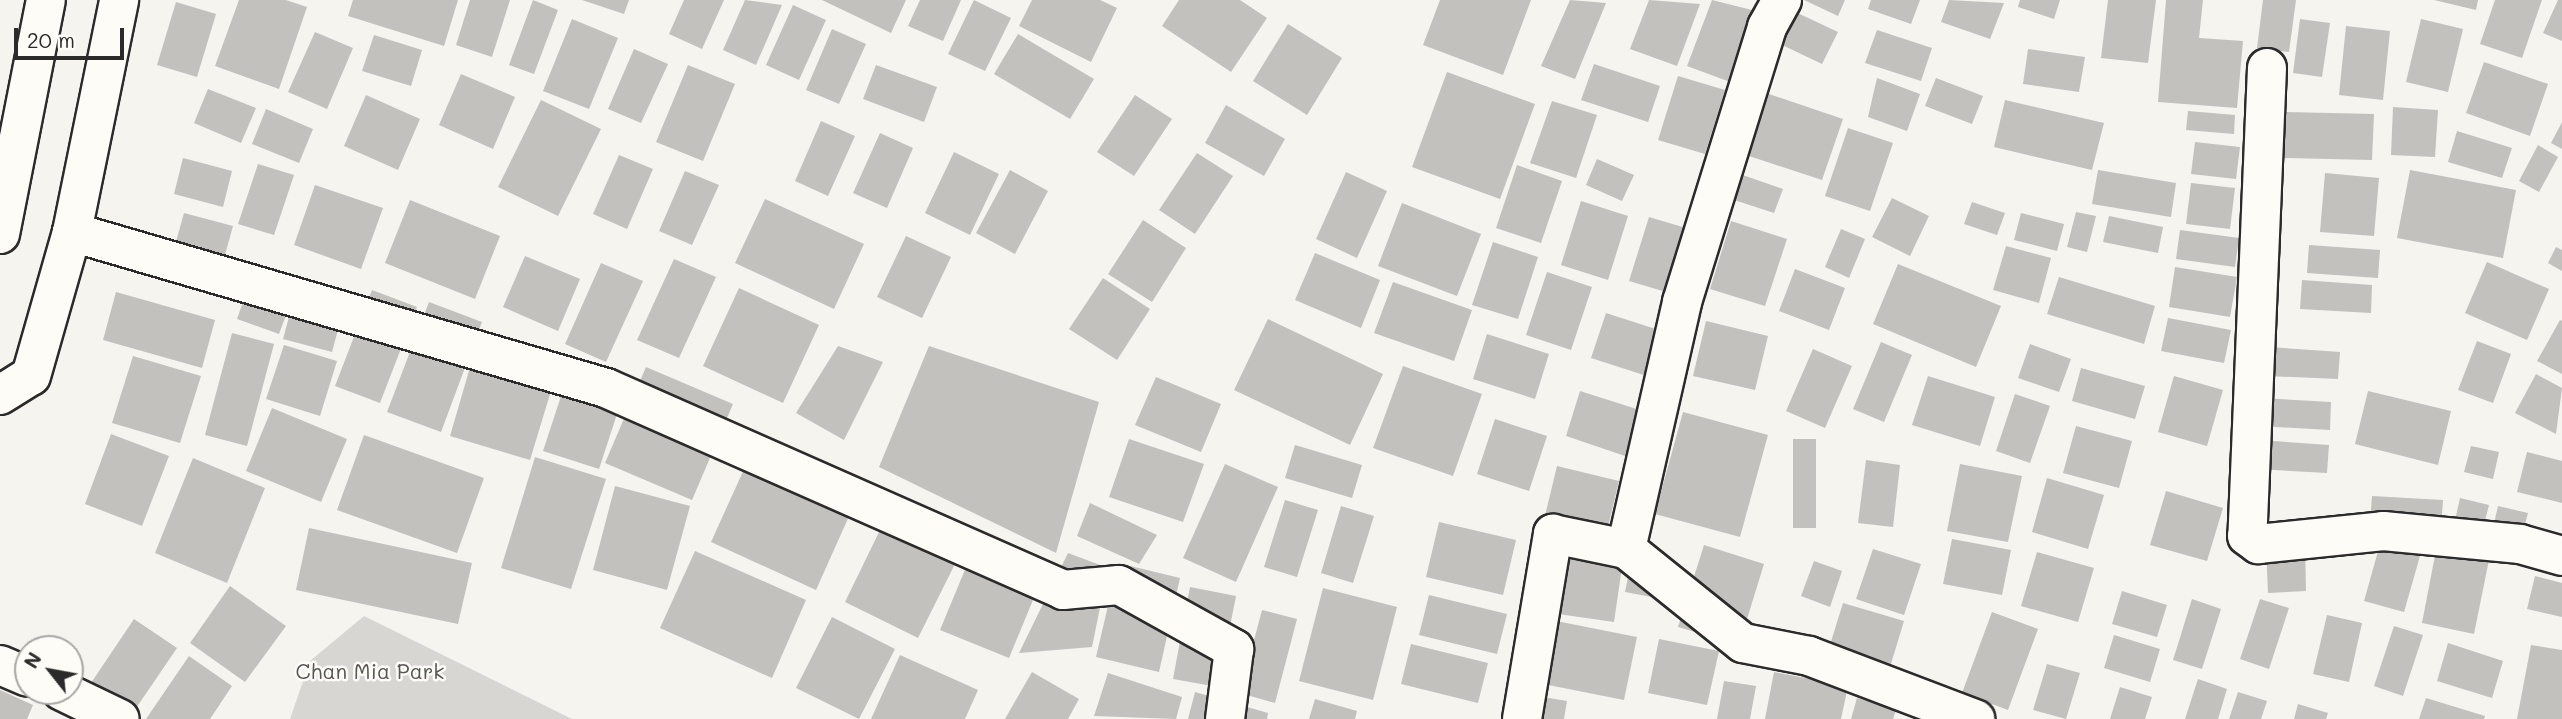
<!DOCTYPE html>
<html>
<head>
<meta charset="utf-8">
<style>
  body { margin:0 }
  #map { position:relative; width:2562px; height:719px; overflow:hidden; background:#f5f4ef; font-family:Mali,sans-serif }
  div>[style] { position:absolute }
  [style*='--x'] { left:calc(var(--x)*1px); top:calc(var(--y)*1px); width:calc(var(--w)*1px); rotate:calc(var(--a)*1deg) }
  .green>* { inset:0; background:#d7d6d2 }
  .building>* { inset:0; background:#c2c1be }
  .roads { filter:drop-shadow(2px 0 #2b2b2b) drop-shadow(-2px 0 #2b2b2b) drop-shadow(0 2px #2b2b2b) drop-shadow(0 -2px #2b2b2b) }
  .street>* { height:38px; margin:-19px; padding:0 19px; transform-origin:19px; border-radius:19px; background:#fdfcf7 }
  .primary>* { height:38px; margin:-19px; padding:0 19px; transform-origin:19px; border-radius:19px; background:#fdfcf7 }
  span { translate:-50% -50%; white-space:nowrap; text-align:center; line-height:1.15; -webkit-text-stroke:5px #fdfcf7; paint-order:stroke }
  .park-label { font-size:21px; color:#565655 }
  .north { position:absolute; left:14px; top:635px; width:70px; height:70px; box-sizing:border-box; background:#fdfcf7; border:2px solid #a9a8a5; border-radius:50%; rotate:301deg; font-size:19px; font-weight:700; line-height:28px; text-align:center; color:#2b2b2b }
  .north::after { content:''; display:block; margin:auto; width:24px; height:32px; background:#2b2b2b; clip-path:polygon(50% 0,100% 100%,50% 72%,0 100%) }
  .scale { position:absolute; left:14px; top:28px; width:110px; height:32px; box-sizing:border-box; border:4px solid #2b2b2b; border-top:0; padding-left:9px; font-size:21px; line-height:24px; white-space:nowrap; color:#2b2b2b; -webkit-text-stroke:5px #fdfcf7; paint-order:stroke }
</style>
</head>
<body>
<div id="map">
  <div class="green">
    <i style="clip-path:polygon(364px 616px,572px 719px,290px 719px,310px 661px)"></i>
  </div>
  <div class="building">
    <i style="clip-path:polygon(239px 0,286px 0,307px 7px,279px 89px,215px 66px)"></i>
    <i style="clip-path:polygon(353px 0,458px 0,444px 46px,348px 16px)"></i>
    <i style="clip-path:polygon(470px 0,510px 0,492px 57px,456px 45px)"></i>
    <i style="clip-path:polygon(533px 0,558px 10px,534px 74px,509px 65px)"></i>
    <i style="clip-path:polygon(582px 0,629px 0,624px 14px)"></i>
    <i style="clip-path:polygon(684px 0,724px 0,702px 49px,669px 34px)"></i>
    <i style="clip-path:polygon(745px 0,782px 5px,756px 65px,723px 50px)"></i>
    <i style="clip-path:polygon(822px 0,906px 0,891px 33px)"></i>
    <i style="clip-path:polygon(920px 0,961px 0,943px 41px,908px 26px)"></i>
    <i style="clip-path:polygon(974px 0,1011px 18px,985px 71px,948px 54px)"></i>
    <i style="clip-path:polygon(1032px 0,1100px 0,1117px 8px,1091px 62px,1019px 26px)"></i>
    <i style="clip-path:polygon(1179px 0,1240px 0,1267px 18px,1231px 72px,1162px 26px)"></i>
    <i style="clip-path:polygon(1440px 0,1531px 0,1503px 75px,1423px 45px)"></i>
    <i style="clip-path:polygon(1570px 0,1606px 3px,1575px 79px,1541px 66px)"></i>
    <i style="clip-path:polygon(1649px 0,1700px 4px,1677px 66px,1630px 49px)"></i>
    <i style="clip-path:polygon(1712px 0,1756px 11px,1730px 82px,1687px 66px)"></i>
    <i style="clip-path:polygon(1804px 0,1845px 0,1838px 16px)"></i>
    <i style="clip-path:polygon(1871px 0,1920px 0,1911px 24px,1868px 9px)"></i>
    <i style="clip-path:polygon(1949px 0,2004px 3px,1990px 39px,1941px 22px)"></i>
    <i style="clip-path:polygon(2020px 0,2060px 0,2054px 19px,2018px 7px)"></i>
    <i style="clip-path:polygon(2108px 0,2156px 0,2148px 63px,2101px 58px)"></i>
    <i style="clip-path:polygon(2166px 0,2203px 0,2199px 38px,2243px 41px,2237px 108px,2158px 102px)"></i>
    <i style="clip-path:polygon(2263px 0,2296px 0,2289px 52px,2257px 48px)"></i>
    <i style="clip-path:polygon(2434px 0,2478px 0,2476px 10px)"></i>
    <i style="clip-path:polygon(2495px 0,2542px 0,2522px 58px,2480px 44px)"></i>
    <i style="clip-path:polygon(2558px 0,2562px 0,2562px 41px,2543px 33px)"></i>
    <i style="clip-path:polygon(176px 2px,216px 14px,197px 77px,157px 65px)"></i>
    <i style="clip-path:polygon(793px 5px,826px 20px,799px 80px,766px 65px)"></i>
    <i style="clip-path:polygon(1789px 9px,1838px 32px,1822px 64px,1774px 41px)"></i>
    <i style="clip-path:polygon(572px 19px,618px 38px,589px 109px,543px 91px)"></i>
    <i style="clip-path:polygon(2300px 19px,2330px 23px,2322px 77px,2293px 73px)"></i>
    <i style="clip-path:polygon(2421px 19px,2463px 29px,2448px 92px,2406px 82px)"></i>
    <i style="clip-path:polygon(1288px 24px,1342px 58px,1307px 115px,1253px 81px)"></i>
    <i style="clip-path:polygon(2346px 26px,2390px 31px,2383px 100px,2339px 95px)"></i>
    <i style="clip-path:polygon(832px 29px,866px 44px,839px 104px,806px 90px)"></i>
    <i style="clip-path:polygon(1877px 30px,1932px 48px,1921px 81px,1865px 63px)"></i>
    <i style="clip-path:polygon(315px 32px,353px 48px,327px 109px,288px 92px)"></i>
    <i style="clip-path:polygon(1018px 34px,1094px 79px,1070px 119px,994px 74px)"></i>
    <i style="clip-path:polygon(374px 35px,422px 50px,411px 86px,362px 71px)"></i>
    <i style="clip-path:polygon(634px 49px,668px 64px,641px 123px,608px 109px)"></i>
    <i style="clip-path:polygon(2028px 49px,2085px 57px,2079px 92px,2023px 84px)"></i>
    <i style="clip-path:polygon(2484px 62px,2548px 84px,2530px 136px,2466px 113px)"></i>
    <i style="clip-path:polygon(1594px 64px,1660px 86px,1648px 122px,1581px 100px)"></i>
    <i style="clip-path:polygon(688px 65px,735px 84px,703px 161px,656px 142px)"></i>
    <i style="clip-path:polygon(876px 65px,937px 87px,924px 122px,863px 99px)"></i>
    <i style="clip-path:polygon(1447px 72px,1535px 104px,1500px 199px,1412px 167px)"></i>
    <i style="clip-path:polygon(461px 74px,515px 97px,493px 149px,439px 125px)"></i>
    <i style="clip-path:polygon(1678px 76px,1725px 90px,1705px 154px,1658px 140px)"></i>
    <i style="clip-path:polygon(1877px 78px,1920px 94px,1907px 131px,1868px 117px)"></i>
    <i style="clip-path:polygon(1936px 78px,1983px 96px,1972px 124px,1925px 106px)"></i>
    <i style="clip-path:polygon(208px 89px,256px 108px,241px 143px,194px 123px)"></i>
    <i style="clip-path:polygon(1769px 94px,1843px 119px,1822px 180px,1749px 156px)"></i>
    <i style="clip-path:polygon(366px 95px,420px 119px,398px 170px,344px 146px)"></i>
    <i style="clip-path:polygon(1135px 95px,1172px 119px,1134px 176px,1097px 152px)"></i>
    <i style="clip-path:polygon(541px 100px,601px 129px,558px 216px,498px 187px)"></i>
    <i style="clip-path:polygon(2005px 100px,2104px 123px,2092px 170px,1994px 147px)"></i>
    <i style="clip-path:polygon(1552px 101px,1597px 115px,1576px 178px,1530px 163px)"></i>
    <i style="clip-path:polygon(1226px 105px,1285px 139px,1264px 176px,1205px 143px)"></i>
    <i style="clip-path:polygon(2393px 107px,2438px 110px,2435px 157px,2391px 155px)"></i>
    <i style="clip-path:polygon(266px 109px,313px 129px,299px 163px,252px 144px)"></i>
    <i style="clip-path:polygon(2188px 111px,2235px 115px,2234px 134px,2186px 130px)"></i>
    <i style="clip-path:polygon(2284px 112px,2374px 114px,2372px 160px,2282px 158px)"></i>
    <i style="clip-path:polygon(821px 121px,855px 136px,828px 196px,795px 181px)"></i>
    <i style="clip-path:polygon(2562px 122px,2562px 149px,2551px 143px)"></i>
    <i style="clip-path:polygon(1848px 128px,1893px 143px,1870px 211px,1825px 196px)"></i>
    <i style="clip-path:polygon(2457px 131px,2512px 148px,2502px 178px,2448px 162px)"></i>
    <i style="clip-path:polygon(880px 133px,913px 148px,887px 208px,853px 193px)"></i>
    <i style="clip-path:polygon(2195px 142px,2240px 147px,2236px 179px,2191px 174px)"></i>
    <i style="clip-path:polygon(2538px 145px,2558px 157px,2539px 192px,2519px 181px)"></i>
    <i style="clip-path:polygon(954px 152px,999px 174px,970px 235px,925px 213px)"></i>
    <i style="clip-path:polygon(1197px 153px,1233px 176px,1195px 234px,1159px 210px)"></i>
    <i style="clip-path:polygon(619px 155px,653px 169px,627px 229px,593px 214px)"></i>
    <i style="clip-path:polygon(183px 158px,232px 171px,223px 207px,174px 194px)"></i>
    <i style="clip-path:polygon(1597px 159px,1634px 175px,1622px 201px,1586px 185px)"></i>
    <i style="clip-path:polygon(258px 164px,294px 175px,274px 235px,238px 224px)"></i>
    <i style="clip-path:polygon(1517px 165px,1562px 181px,1541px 243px,1496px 228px)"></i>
    <i style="clip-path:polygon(1010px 170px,1048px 191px,1015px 254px,976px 233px)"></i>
    <i style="clip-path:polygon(2098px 170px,2176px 183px,2171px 217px,2092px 204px)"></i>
    <i style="clip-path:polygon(2410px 170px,2516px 190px,2503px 258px,2397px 238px)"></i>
    <i style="clip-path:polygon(685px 171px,719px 185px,692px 245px,659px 231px)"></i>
    <i style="clip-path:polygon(1346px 172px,1387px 191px,1357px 258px,1316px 239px)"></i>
    <i style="clip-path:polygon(1737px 173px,1783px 189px,1774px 213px,1728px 198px)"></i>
    <i style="clip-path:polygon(2325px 173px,2379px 178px,2374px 236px,2320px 232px)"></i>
    <i style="clip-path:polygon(2191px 183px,2235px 188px,2230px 229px,2186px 224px)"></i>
    <i style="clip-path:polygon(315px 185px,383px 208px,361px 269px,294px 245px)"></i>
    <i style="clip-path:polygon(1892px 198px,1929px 216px,1910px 256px,1872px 237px)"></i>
    <i style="clip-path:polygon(765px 199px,864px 244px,834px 309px,735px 263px)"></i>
    <i style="clip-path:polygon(410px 200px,500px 236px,475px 299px,385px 263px)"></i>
    <i style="clip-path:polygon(1581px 201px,1628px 216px,1608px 280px,1561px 265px)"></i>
    <i style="clip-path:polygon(1972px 202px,2005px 213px,1997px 235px,1964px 224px)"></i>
    <i style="clip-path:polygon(1402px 203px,1481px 234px,1457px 296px,1378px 266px)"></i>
    <i style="clip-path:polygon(2076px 212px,2096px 216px,2087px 252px,2067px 247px)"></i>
    <i style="clip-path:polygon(184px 213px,233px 226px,223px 262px,174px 249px)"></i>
    <i style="clip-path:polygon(2021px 213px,2064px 224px,2057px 251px,2014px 240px)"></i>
    <i style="clip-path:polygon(2109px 216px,2163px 227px,2158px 253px,2103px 242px)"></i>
    <i style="clip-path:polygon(1649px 217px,1696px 231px,1676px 295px,1629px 281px)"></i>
    <i style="clip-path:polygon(1143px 220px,1186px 248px,1152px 302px,1108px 274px)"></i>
    <i style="clip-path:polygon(1731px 221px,1787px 239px,1765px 306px,1710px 289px)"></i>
    <i style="clip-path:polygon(1841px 229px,1865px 239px,1849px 278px,1825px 267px)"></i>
    <i style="clip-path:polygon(2180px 230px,2239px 238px,2235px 267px,2176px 259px)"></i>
    <i style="clip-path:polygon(906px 236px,951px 257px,922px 318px,877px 297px)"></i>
    <i style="clip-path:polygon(1493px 242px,1538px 257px,1518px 319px,1472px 305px)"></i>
    <i style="clip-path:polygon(2309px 245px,2380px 250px,2378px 278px,2307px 273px)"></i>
    <i style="clip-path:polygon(2006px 246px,2051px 258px,2039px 303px,1993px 290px)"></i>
    <i style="clip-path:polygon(2556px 247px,2562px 250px,2562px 271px,2548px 263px)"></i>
    <i style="clip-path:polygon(1315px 253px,1380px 280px,1361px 328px,1295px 300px)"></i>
    <i style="clip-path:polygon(525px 256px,580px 279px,558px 331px,503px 307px)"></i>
    <i style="clip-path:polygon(674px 259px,716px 277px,679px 358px,637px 340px)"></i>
    <i style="clip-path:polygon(2487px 262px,2549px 289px,2527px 340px,2465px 313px)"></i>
    <i style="clip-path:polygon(601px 263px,643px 281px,606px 362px,565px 344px)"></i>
    <i style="clip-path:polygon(1898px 264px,2001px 306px,1976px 367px,1873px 324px)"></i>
    <i style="clip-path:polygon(2175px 267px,2237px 277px,2230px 317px,2169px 307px)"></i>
    <i style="clip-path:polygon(1795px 269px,1845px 288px,1829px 330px,1779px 311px)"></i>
    <i style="clip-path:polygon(254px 271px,297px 286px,279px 334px,237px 319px)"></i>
    <i style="clip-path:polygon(1547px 272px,1592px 287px,1571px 350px,1526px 335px)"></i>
    <i style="clip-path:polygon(2059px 277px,2155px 306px,2144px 344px,2047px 314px)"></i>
    <i style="clip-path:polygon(1103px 278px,1150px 309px,1117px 360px,1069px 329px)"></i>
    <i style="clip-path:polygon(2302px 280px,2372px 285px,2371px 313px,2300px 309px)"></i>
    <i style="clip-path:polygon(1393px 282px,1472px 310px,1454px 361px,1374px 333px)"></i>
    <i style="clip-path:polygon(739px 288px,819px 325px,783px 403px,703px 366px)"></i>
    <i style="clip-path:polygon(372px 290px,417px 307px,380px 403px,335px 386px)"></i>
    <i style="clip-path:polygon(116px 292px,215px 320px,202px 368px,103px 340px)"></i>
    <i style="clip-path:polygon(293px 302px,342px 315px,332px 352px,283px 339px)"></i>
    <i style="clip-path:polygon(429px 302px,482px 322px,441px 432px,387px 412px)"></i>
    <i style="clip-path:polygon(1606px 313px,1668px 333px,1653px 378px,1591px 358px)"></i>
    <i style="clip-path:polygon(2168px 318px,2231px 330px,2224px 363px,2161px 351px)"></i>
    <i style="clip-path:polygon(1268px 319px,1383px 374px,1350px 445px,1234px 390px)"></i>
    <i style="clip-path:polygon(2560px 320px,2562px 321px,2562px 374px,2537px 361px)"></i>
    <i style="clip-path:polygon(1706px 321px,1768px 336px,1755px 390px,1693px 376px)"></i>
    <i style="clip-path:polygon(232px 333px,274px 344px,247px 446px,205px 435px)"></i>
    <i style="clip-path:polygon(1487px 334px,1549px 354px,1535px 399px,1473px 379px)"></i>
    <i style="clip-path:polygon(2477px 341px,2511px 354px,2493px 403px,2458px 390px)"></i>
    <i style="clip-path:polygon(1881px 342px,1912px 355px,1884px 422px,1853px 409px)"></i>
    <i style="clip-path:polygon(2030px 344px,2071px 359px,2059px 392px,2018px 378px)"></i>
    <i style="clip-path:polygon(284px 345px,337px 361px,320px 416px,266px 399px)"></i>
    <i style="clip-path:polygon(838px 346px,883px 362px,844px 440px,796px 413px)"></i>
    <i style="clip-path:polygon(929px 346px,1099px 402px,1056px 553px,879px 467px)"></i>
    <i style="clip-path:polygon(2269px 347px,2340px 352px,2338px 379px,2267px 376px)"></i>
    <i style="clip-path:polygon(1813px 349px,1852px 366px,1825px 428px,1786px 411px)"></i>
    <i style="clip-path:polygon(133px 356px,201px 376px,180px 443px,112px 423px)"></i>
    <i style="clip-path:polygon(473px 357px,554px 381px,530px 460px,450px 436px)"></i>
    <i style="clip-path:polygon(1403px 366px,1482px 394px,1453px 476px,1373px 448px)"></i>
    <i style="clip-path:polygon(646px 367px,733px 404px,692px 500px,605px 463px)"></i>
    <i style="clip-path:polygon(2081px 368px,2145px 386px,2135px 419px,2072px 401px)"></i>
    <i style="clip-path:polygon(2536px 374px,2562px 388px,2556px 434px,2515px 413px)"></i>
    <i style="clip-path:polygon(1928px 376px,1995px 397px,1980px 446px,1912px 425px)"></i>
    <i style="clip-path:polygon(2174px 376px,2223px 390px,2207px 446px,2158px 432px)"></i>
    <i style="clip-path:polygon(1156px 377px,1221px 404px,1201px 452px,1135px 425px)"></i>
    <i style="clip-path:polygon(565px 384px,621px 402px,599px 469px,543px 451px)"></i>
    <i style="clip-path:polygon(1580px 391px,1643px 411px,1628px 457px,1566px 436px)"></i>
    <i style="clip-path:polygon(2368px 391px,2451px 411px,2438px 465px,2355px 444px)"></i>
    <i style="clip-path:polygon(2015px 394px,2050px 406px,2030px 463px,1996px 451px)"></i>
    <i style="clip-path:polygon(2261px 398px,2331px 402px,2330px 430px,2259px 426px)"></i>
    <i style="clip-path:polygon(272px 408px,347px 439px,321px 502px,246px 471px)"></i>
    <i style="clip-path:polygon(1683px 412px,1768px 435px,1740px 537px,1655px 514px)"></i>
    <i style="clip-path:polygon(1495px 419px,1547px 436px,1529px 491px,1477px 474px)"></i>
    <i style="clip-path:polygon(2076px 426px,2132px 441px,2119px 488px,2063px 473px)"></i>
    <i style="clip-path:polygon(111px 434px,169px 456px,142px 526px,85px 504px)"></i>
    <i style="clip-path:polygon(364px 435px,484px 478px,457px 553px,337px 510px)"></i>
    <i style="clip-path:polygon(1129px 439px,1204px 464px,1183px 522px,1109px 497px)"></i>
    <i style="clip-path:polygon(1793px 439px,1816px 439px,1816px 528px,1793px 528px)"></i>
    <i style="clip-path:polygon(2258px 440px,2329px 445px,2327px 473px,2257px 469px)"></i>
    <i style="clip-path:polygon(1295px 445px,1362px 465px,1352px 498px,1285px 478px)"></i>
    <i style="clip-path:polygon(2471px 446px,2499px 452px,2493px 479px,2464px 472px)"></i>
    <i style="clip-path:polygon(2527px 452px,2562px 461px,2562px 503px,2517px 492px)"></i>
    <i style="clip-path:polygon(535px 457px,606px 479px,571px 589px,501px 568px)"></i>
    <i style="clip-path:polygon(193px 458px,265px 488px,227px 583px,155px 553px)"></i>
    <i style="clip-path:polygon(1866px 460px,1900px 465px,1893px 527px,1858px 523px)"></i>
    <i style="clip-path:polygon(1225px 464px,1278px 487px,1236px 582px,1183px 558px)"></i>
    <i style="clip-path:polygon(1960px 464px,2022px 476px,2008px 542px,1947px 531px)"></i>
    <i style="clip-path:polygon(1557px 466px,1619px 481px,1606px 535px,1544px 520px)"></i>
    <i style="clip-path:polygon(745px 467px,850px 514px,816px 590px,711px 542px)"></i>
    <i style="clip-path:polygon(2047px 478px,2104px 495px,2088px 549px,2032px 532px)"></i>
    <i style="clip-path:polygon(615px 486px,690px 506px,667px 590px,593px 570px)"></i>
    <i style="clip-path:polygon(2166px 491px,2223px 508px,2207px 561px,2150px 545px)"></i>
    <i style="clip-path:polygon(2372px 496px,2443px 500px,2441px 528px,2370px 524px)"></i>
    <i style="clip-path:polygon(2460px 498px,2489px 505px,2482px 532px,2454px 525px)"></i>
    <i style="clip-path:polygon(1285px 500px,1318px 510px,1297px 577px,1264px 567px)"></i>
    <i style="clip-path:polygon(1090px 503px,1157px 535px,1139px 564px,1077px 536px)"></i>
    <i style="clip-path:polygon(1341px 506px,1374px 516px,1353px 583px,1321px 573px)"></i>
    <i style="clip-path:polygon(2498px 506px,2528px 513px,2521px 539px,2492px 532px)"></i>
    <i style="clip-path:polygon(1439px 522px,1516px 540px,1503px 595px,1426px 577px)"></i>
    <i style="clip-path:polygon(309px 528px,472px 563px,458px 624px,296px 590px)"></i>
    <i style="clip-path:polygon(881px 528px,955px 564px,918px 638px,845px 602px)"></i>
    <i style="clip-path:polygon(2382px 537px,2422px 549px,2404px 612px,2364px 601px)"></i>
    <i style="clip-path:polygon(1952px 539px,2011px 550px,2002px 595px,1943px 584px)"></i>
    <i style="clip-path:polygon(2305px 544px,2306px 591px,2268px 593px,2266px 546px)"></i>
    <i style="clip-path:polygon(1704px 545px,1764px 564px,1739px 645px,1678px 627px)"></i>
    <i style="clip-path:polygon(2437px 545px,2490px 555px,2474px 634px,2422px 623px)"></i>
    <i style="clip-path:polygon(1873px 549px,1921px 564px,1904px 615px,1856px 599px)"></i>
    <i style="clip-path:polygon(695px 551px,806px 600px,772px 678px,660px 628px)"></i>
    <i style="clip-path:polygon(1633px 552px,1671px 559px,1662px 599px,1625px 592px)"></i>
    <i style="clip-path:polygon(2037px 552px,2094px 568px,2078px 622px,2021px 606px)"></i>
    <i style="clip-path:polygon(1068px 553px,1108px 568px,1092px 647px,1019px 653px)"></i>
    <i style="clip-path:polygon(1559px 558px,1622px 567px,1614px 622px,1551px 613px)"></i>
    <i style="clip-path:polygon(969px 560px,1038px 588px,1009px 658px,940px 630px)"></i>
    <i style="clip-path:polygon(1814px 561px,1842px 571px,1830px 607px,1801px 596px)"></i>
    <i style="clip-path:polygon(1118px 563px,1180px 578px,1159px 672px,1096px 657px)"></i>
    <i style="clip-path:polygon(2535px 576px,2562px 583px,2562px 617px,2527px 609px)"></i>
    <i style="clip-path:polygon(230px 586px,286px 626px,245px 682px,190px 643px)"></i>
    <i style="clip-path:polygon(1190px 587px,1236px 596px,1218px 687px,1173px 679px)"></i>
    <i style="clip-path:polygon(1323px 588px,1397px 607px,1373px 700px,1299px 681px)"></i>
    <i style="clip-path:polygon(2122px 591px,2167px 605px,2157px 637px,2112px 624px)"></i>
    <i style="clip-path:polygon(1429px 595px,1507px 614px,1497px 654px,1419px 635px)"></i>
    <i style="clip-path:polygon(2192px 599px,2221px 609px,2202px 669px,2173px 660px)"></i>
    <i style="clip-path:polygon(2260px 599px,2289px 608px,2269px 669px,2240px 659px)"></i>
    <i style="clip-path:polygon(1843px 603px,1904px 621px,1890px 667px,1829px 648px)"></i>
    <i style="clip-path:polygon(1262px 610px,1297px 619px,1275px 703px,1240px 693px)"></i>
    <i style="clip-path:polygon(1992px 612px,2038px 629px,2008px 710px,1962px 693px)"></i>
    <i style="clip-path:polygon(2327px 615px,2362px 623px,2349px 682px,2313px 674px)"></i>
    <i style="clip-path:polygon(832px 617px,895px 649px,859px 719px,796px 688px)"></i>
    <i style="clip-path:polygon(134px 619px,177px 648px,130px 717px,87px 689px)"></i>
    <i style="clip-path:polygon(1551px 620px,1637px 637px,1624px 700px,1538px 683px)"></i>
    <i style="clip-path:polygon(2394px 626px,2423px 635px,2403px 696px,2374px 686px)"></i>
    <i style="clip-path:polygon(2114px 635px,2160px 649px,2150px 682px,2104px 668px)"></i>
    <i style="clip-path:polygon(1659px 639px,1719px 651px,1707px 705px,1648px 693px)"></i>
    <i style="clip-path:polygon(2448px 643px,2503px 661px,2492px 698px,2437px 681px)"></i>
    <i style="clip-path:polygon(1411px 644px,1488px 663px,1478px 703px,1401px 684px)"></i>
    <i style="clip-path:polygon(2531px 645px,2562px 650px,2562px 719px,2517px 719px)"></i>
    <i style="clip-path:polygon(900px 655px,978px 690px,965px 719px,871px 719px)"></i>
    <i style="clip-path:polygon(189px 656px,232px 686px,210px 719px,146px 719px)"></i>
    <i style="clip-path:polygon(2047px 664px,2080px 673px,2066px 719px,2033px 710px)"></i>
    <i style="clip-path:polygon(1032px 672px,1079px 699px,1068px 719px,1005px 719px)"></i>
    <i style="clip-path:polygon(1774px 672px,1848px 686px,1841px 719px,1765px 719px)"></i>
    <i style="clip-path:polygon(1108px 673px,1182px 697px,1176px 719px,1094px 716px)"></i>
    <i style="clip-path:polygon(2198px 679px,2227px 689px,2218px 719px,2185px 719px)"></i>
    <i style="clip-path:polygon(1724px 681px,1756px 686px,1750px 719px,1717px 719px)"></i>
    <i style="clip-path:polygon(2120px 687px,2152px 697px,2145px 719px,2110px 719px)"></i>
    <i style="clip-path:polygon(0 690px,33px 705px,27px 719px,0 719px)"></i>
    <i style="clip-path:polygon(1195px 692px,1268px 713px,1267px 719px,1188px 719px)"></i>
    <i style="clip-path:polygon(2238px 692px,2267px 701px,2261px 719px,2229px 719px)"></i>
    <i style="clip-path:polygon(1537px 696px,1567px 701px,1564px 719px,1533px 719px)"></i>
    <i style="clip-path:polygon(1857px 698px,1896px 710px,1893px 719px,1851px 719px)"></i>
    <i style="clip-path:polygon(2426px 698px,2485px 716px,2484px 719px,2419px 719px)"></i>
    <i style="clip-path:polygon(1315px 699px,1357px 711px,1355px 719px,1309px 719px)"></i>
    <i style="clip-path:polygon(2298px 704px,2328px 713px,2326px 719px,2294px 719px)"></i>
  </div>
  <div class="roads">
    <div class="street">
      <i style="--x:2267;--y:68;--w:468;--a:92.4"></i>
      <i style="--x:2247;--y:536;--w:14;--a:36"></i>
      <i style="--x:2258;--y:544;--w:126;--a:-5.9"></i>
      <i style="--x:2383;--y:531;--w:138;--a:5.4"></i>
      <i style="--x:2520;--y:544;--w:44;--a:15.9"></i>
      <i style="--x:72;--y:232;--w:556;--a:16.28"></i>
      <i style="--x:606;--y:388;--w:500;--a:23.8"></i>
      <i style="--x:1063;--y:590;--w:56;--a:-5.1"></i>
      <i style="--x:1119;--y:585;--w:132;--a:29.1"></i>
      <i style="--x:1234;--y:649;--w:71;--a:97.3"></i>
      <i style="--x:0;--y:395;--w:36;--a:-32"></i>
      <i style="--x:31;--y:376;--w:150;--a:-74.1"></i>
      <i style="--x:72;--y:232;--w:237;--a:-78.5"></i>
      <i style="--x:1626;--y:549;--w:253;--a:-77.2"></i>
      <i style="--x:1682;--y:302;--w:288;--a:-72.8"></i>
      <i style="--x:1767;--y:27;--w:31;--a:-61"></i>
      <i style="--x:0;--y:665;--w:30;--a:23"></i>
      <i style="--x:62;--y:691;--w:64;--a:25.8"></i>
      <i style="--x:1522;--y:719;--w:188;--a:-80.5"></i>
      <i style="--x:1553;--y:534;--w:75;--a:11.6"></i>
      <i style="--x:1626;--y:549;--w:150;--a:38.8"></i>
      <i style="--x:1743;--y:643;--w:67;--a:11.1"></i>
      <i style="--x:1809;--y:656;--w:178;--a:20.8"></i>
    </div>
    <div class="primary">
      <i style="--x:0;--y:234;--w:238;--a:-78.9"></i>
    </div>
  </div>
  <div class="park-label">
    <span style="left:370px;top:671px">Chan Mia Park</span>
  </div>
  <div class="north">N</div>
  <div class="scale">20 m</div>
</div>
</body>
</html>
